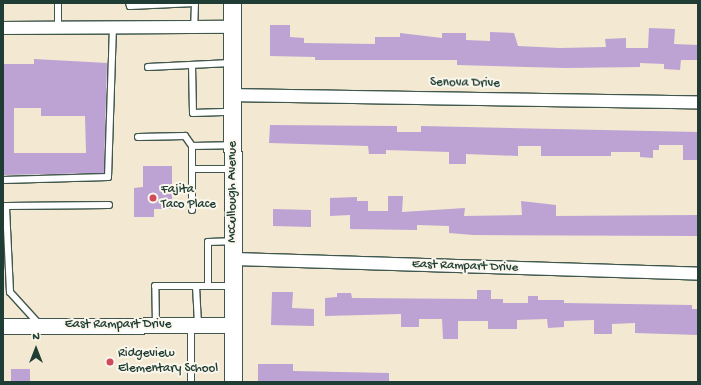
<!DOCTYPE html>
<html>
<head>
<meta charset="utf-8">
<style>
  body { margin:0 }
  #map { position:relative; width:701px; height:385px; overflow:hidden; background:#f3e8d1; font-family:"Gochi Hand",sans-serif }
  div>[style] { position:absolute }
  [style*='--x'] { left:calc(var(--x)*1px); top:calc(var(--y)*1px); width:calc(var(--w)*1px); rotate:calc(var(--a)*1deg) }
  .building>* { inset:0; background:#bca3d4 }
  .roads { filter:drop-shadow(1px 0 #3f574c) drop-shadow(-1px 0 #3f574c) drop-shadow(0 1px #3f574c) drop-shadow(0 -1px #3f574c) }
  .service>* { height:6px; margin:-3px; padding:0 3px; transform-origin:3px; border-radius:3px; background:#fff }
  .minor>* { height:12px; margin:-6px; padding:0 6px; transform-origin:6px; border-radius:6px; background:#fff }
  .tertiary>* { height:15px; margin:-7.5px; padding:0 7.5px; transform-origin:7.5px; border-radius:7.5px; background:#fff }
  .secondary>* { height:17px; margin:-8.5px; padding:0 8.5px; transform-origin:8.5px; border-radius:8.5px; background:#fff }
  .dots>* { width:11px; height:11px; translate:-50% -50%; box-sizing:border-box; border:2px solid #fbf7ec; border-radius:50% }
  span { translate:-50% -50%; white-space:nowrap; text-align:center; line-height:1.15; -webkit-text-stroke:4px #fbf7ec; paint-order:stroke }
  .street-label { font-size:13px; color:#1f3d34 }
  .poi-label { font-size:13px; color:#1f3d34 }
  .left { translate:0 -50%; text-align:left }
  .frame { position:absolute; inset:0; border:4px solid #1f3d34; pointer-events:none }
  .north { position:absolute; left:16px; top:329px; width:40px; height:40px; -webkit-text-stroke:3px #fbf7ec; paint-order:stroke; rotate:0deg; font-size:11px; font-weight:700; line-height:16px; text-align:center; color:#1f3d34 }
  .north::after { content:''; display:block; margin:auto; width:14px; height:18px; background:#1f3d34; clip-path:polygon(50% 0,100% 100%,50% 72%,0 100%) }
</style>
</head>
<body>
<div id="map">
  <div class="building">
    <i style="clip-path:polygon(270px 25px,290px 25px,290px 37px,304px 38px,304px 43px,375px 44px,375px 37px,400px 37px,400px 33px,442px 38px,442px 33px,466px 33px,466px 40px,490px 41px,490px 32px,514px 33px,518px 46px,560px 48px,606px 47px,605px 39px,626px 38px,626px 48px,648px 48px,649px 28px,675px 29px,674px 44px,698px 45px,698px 60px,681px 60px,680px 70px,664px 69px,664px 64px,640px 63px,640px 67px,565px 68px,457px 65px,457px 60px,315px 60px,315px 57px,270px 56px)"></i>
    <i style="clip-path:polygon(evenodd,34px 59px,107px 63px,104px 173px,3px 175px,3px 64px,34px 64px,34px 59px,14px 108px,41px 108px,41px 116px,85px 116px,86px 153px,14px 153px,14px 108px)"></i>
    <i style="clip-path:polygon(270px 125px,397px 126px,397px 132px,421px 132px,421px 126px,698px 132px,698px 160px,683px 160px,683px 145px,659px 145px,659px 150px,653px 150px,653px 158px,640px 157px,640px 152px,611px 152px,611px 156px,541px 156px,541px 146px,518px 146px,518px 156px,466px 154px,466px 164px,449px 164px,449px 152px,386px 150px,386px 154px,369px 154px,368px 146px,269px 143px)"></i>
    <i style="clip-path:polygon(143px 166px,172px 166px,172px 209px,154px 209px,154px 217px,134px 217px,134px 188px,143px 187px)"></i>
    <i style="clip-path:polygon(388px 196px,403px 196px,402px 212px,465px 208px,464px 216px,522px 215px,521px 201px,556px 205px,556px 216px,698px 215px,698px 236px,473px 235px,449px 233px,449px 226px,417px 225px,417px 230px,350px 229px,350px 215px,330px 216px,330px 198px,357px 197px,357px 201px,368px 201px,368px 211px,388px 211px)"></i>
    <i style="clip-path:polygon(273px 209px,311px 210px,311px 227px,273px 226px)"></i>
    <i style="clip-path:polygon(477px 290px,491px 290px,491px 299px,503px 299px,503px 303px,528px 303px,528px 296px,538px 296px,538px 300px,564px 300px,564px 303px,692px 305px,692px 309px,698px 309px,698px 335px,635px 333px,635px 323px,612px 324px,612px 334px,594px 334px,594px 320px,564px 321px,564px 327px,548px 328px,547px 319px,517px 320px,517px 329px,488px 329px,488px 321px,458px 321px,458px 339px,443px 339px,442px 319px,419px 319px,419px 327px,401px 327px,401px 314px,325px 316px,325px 298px,337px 297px,337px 293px,351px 293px,352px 298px,477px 299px)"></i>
    <i style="clip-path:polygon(272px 292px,293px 292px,292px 308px,314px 309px,314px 326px,271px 325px)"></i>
    <i style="clip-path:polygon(258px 364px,293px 364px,293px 371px,389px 373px,389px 382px,258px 381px)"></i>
    <i style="clip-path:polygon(11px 369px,30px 369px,30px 382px,11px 382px)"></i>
  </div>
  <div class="roads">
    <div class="service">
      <i style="--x:58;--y:3;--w:25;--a:90"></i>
      <i style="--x:129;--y:3;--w:3;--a:72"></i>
      <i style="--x:130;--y:6;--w:65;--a:-2.6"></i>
      <i style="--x:195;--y:3;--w:24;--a:92"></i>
      <i style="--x:192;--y:65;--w:48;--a:88.8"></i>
      <i style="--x:193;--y:113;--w:38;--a:-2"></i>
      <i style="--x:148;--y:67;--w:83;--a:-2.8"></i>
      <i style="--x:138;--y:137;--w:47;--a:-1.2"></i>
      <i style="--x:185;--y:136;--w:12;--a:55"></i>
      <i style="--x:192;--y:169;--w:39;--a:0"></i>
      <i style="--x:3;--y:180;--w:105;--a:-1.6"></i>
      <i style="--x:108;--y:177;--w:149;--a:-88.1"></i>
      <i style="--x:192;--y:210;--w:64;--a:-90"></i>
      <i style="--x:192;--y:146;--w:39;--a:-1"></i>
      <i style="--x:196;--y:286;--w:39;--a:87"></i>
      <i style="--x:208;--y:286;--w:44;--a:-90"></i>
      <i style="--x:208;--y:242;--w:23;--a:-2"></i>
      <i style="--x:39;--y:324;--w:43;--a:-132.2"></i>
      <i style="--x:10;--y:292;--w:86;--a:-92.7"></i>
      <i style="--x:6;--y:206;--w:103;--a:-0.6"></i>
      <i style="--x:156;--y:325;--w:39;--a:-91"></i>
      <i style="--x:155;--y:286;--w:77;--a:0"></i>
      <i style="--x:191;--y:325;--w:57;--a:90"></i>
    </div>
    <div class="minor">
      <i style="--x:3;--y:28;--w:229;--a:-0.3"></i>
      <i style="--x:232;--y:95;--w:466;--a:0.9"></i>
      <i style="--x:233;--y:259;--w:465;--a:1.8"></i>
    </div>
    <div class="tertiary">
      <i style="--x:3;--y:326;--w:230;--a:-0.2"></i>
    </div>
    <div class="secondary">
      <i style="--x:232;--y:3;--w:379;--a:89.8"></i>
    </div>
  </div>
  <div class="dots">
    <i style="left:153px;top:198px;background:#d1495b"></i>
    <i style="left:110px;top:362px;background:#d1495b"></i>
  </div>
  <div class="street-label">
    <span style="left:465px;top:84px;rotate:1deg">Senova Drive</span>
    <span style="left:233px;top:192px;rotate:-90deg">McCullough Avenue</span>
    <span style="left:465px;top:267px;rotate:2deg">East Rampart Drive</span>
    <span style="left:118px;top:325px">East Rampart Drive</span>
  </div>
  <div class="poi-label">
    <span class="left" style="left:161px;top:198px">Fajita<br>Taco Place</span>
    <span class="left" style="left:118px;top:362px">Ridgeview<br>Elementary School</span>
  </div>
  <div class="frame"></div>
  <div class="north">N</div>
</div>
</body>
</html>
